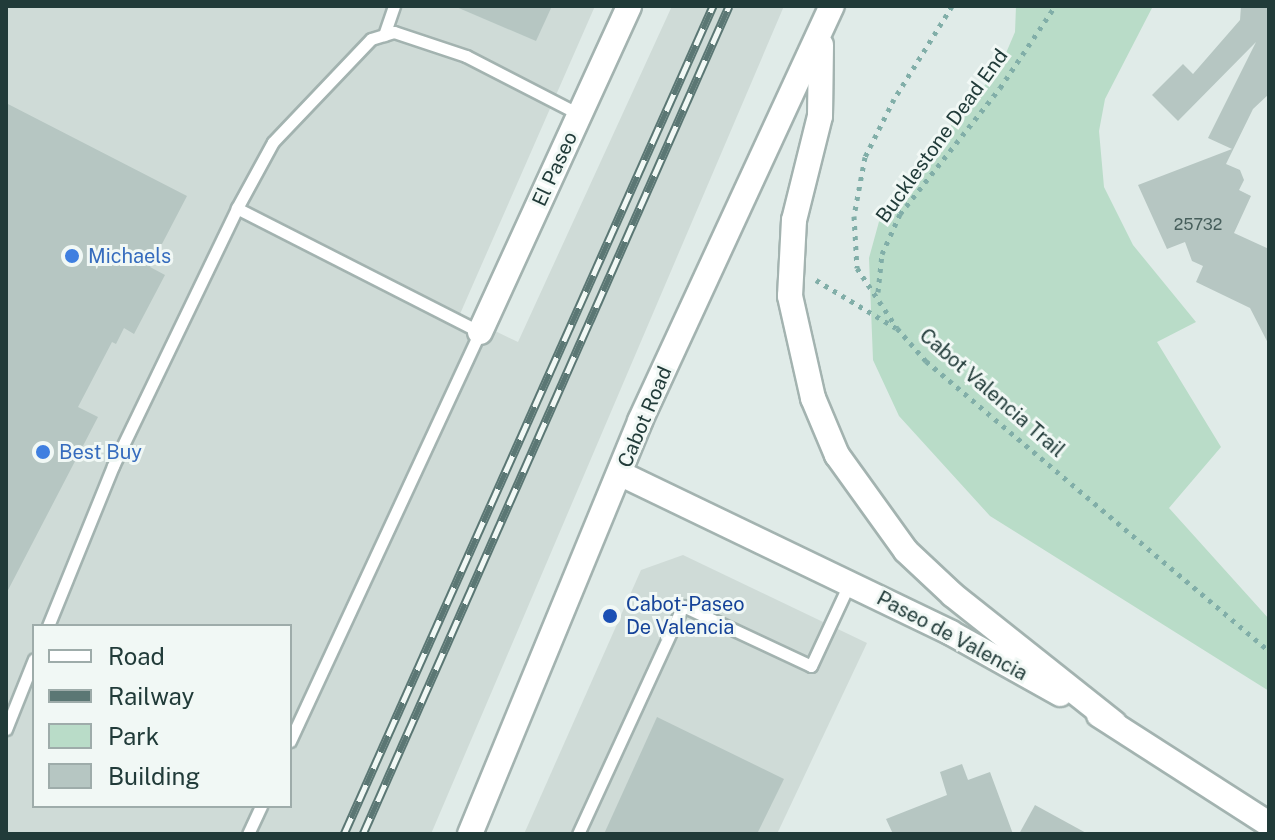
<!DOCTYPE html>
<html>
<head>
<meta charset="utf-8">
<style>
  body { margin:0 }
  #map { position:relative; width:1275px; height:840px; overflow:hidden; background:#e0ebe8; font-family:"Public Sans",sans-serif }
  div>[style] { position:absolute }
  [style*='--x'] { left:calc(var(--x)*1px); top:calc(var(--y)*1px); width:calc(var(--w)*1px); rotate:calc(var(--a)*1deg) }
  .built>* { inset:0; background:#cfdbd7 }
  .green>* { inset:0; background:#b9dcc8 }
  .building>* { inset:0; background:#b6c6c2 }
  .path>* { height:5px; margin-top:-2.5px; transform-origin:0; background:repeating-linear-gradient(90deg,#81aea8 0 4px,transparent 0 10px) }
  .roads { filter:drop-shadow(2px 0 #a3b3b0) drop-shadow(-2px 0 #a3b3b0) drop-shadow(0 2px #a3b3b0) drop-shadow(0 -2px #a3b3b0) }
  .lane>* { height:11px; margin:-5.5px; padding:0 5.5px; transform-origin:5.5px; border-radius:5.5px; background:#fff }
  .secondary>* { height:24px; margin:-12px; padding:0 12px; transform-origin:12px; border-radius:12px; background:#fff }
  .rail>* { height:9px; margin-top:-4.5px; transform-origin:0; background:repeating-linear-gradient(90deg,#f1f8f5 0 18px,#5b7774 0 36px); box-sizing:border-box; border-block:2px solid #5b7774 }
  .dots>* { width:22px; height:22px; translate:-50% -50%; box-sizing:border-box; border:4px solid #f1f8f5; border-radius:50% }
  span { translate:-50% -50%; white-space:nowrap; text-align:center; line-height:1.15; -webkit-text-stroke:6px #f1f8f5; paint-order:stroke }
  .number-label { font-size:16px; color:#465e5b }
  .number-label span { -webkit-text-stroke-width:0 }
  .street-label { font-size:20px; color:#213b39 }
  .shop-label { font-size:20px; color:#366cbe }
  .left { translate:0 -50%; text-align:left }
  .transit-label { font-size:20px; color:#164399 }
  .frame { position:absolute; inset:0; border:8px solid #213b39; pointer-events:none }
  .legend { position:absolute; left:32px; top:624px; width:260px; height:184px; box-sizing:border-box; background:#f1f8f5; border:2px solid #9eacaa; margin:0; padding:10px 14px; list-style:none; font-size:24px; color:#213b39 }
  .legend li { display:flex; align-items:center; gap:16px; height:40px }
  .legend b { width:40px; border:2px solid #9eacaa }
</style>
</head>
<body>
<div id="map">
  <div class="built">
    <i style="clip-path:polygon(evenodd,6px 6px,595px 6px,460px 314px,518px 342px,672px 6px,784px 6px,431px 834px,6px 834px,6px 6px,34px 626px,290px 626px,290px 806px,34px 806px,34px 626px)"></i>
    <i style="clip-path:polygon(683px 555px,867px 643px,777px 834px,524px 834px,641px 570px)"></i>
  </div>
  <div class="green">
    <i style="clip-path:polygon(1016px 6px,1153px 6px,1105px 99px,1099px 131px,1104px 187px,1133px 245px,1196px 322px,1157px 342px,1221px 447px,1169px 508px,1269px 619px,1269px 691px,990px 516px,899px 416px,873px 360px,869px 258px,883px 207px,1000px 67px,1015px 32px)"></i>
  </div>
  <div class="building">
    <i style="clip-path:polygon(454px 6px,552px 6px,536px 41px)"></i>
    <i style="clip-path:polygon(1241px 6px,1269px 6px,1269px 94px,1253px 109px,1226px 164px,1240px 170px,1244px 180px,1239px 190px,1251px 196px,1234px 233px,1269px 249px,1269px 345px,1250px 308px,1196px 282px,1203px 266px,1192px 261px,1185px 242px,1167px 249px,1138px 185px,1232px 149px,1208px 138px,1256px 42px,1178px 121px,1152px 95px,1183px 64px,1193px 74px,1240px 20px)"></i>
    <i style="clip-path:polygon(6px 103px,187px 196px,150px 267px,165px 275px,134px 334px,124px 328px,116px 344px,112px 342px,78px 407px,98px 417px,6px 594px)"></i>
    <i style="clip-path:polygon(657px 717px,784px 779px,757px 834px,604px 834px)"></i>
    <i style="clip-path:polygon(962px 764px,968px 780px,990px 772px,1013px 834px,893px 834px,886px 819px,947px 795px,940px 772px)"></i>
    <i style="clip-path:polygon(1035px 805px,1088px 834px,1019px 834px)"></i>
  </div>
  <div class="path">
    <i style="--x:952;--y:6;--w:110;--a:121.9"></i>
    <i style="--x:894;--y:99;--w:65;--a:116.6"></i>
    <i style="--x:865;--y:157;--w:60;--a:100.6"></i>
    <i style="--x:854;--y:216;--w:52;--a:86.7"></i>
    <i style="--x:857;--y:268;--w:72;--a:56.3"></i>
    <i style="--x:897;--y:328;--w:44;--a:48.7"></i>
    <i style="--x:926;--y:361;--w:449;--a:40.2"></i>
    <i style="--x:816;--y:280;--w:93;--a:31"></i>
    <i style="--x:878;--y:292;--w:38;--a:-84"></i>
    <i style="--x:882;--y:254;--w:44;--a:-65.8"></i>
    <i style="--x:900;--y:214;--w:161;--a:-51.6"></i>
    <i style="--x:1000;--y:88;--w:99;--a:-56.1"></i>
  </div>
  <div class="roads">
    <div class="lane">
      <i style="--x:384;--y:35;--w:31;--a:-71"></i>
      <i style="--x:48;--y:626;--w:173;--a:-67.9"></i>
      <i style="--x:113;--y:466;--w:286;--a:-64.3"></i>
      <i style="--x:6;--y:729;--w:75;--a:-68.2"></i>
      <i style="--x:290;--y:741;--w:451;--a:-65.1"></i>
      <i style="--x:480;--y:332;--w:273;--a:-153"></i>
      <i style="--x:237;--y:208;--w:75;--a:-61.4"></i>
      <i style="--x:273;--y:142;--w:142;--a:-46.4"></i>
      <i style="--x:371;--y:39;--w:24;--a:-17"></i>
      <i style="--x:394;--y:32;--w:76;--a:18.4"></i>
      <i style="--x:466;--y:56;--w:127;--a:27.2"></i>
      <i style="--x:248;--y:834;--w:31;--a:-65"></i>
      <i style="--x:578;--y:834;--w:251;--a:-65.3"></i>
      <i style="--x:683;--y:606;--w:141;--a:25.1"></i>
      <i style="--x:811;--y:666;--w:90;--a:-65.1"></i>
    </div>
    <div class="secondary">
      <i style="--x:821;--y:45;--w:71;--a:90.8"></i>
      <i style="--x:820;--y:116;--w:107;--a:104"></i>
      <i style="--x:794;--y:220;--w:76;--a:93"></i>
      <i style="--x:790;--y:296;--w:105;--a:77.3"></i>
      <i style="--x:813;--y:398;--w:62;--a:67.2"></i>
      <i style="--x:837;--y:455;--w:118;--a:54.3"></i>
      <i style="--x:906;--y:551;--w:64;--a:43.1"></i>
      <i style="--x:953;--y:595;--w:206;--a:38.5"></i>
      <i style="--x:480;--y:332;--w:358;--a:-65.4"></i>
      <i style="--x:621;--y:474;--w:366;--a:25.7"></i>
      <i style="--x:951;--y:633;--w:125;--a:29.2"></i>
      <i style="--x:1099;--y:715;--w:202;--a:32.7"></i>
      <i style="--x:470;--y:834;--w:447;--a:-67.6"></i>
      <i style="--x:640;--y:421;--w:457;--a:-65.2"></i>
    </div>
  </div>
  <div class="rail">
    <i style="--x:344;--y:834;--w:907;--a:-65.98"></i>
    <i style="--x:363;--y:834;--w:905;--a:-66.15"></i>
  </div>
  <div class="dots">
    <i style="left:72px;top:256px;background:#3f7fe0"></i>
    <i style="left:43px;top:452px;background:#3f7fe0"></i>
    <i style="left:610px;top:616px;background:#1a4fb4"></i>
  </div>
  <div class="number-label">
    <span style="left:1198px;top:225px">25732</span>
  </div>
  <div class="street-label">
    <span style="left:942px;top:136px;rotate:-54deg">Bucklestone Dead End</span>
    <span style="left:555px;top:169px;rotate:-65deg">El Paseo</span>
    <span style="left:992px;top:393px;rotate:41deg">Cabot Valencia Trail</span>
    <span style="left:645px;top:417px;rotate:-67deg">Cabot Road</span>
    <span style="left:952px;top:636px;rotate:28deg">Paseo de Valencia</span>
  </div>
  <div class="shop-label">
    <span class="left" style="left:88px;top:256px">Michaels</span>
    <span class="left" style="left:59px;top:452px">Best Buy</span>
  </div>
  <div class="transit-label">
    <span class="left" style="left:626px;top:616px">Cabot-Paseo<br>De Valencia</span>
  </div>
  <div class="frame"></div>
  <ul class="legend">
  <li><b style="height:10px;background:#fff"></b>Road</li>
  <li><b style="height:10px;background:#5b7774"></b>Railway</li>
  <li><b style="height:22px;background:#b9dcc8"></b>Park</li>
  <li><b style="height:22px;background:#b6c6c2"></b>Building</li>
  </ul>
</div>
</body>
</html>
